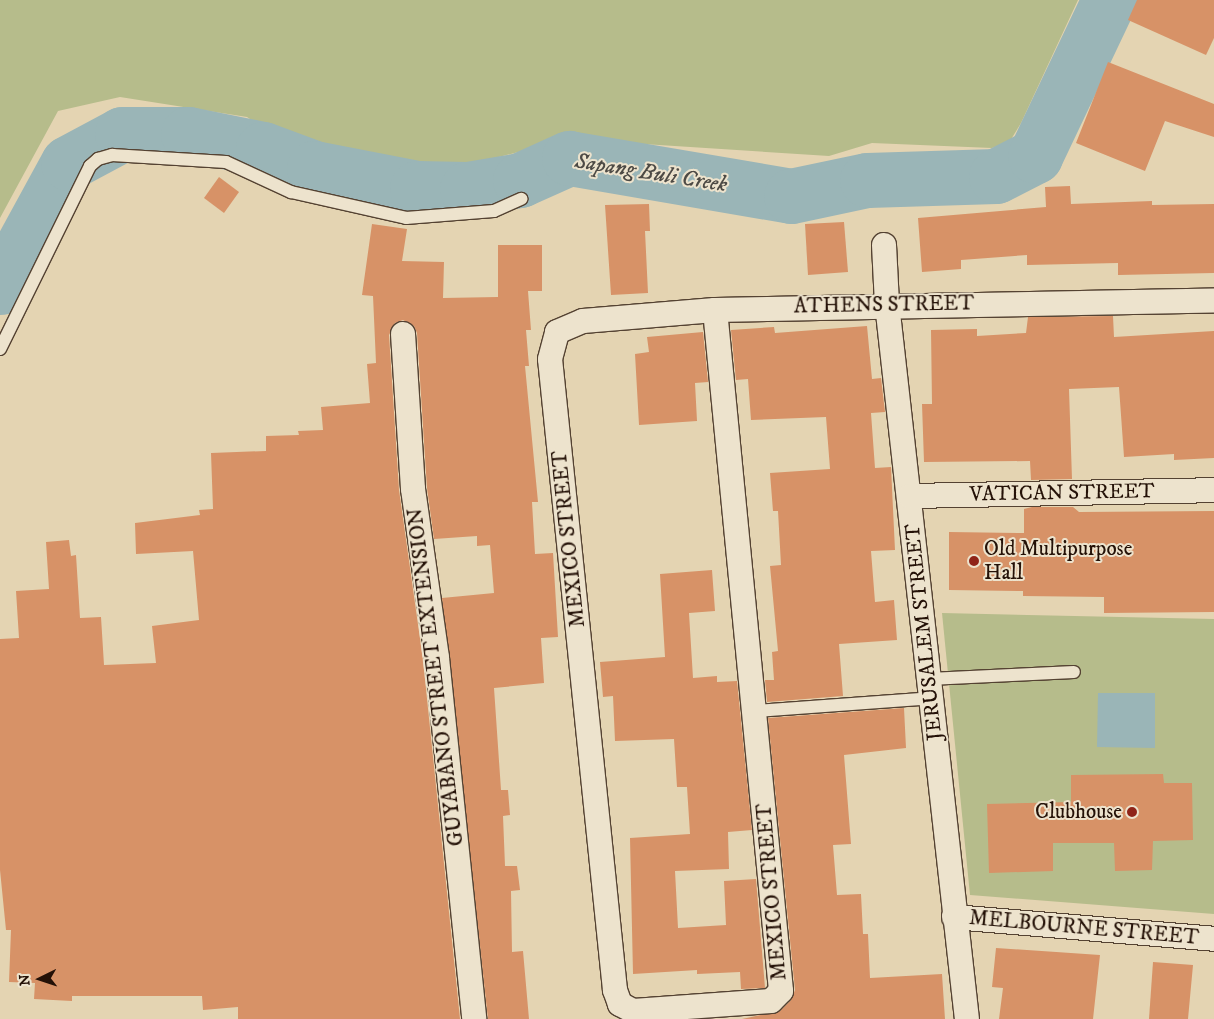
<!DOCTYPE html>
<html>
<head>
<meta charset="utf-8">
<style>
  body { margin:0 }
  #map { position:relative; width:1214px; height:1019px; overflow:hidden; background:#e4d4b2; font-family:"IM FELL DW Pica",serif }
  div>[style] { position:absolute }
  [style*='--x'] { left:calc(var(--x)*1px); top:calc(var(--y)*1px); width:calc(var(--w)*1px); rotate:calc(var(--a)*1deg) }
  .green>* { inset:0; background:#b6bc8b }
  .water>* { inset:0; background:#9ab5b7 }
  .river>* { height:55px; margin:-27.5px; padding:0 27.5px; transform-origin:27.5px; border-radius:27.5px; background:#9ab5b7 }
  .building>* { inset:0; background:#d79267 }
  .roads { filter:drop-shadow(1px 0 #544232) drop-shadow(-1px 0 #544232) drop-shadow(0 1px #544232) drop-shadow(0 -1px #544232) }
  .lane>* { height:12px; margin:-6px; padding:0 6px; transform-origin:6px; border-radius:6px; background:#ede3cd }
  .street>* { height:24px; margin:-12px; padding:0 12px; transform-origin:12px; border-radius:12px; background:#ede3cd }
  .dots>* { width:14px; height:14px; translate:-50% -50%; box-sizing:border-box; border:2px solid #ede3cd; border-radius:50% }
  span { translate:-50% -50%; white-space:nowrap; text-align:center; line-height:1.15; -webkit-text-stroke:4px #ede3cd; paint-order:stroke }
  .street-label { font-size:21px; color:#241107 }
  .poi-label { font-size:21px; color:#241107 }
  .left { translate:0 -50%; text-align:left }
  .right { translate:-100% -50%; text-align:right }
  .water-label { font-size:22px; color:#4d4a45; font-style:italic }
  .north { position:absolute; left:15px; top:954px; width:50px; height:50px; -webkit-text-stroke:4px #ede3cd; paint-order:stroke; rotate:266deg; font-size:14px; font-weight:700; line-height:20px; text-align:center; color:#241107 }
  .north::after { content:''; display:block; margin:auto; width:18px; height:22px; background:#241107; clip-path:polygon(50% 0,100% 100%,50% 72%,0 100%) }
</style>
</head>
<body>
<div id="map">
  <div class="green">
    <i style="clip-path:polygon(0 0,1078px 0,1021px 123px,1010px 141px,992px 148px,872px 143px,829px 156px,566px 139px,429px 176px,288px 144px,247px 117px,120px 97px,58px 111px,0 218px)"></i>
    <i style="clip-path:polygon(942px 613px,1214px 619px,1214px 914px,970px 895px)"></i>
  </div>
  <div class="water">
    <i style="clip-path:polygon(1098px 693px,1155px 693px,1155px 748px,1097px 747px)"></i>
  </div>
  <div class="river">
    <i style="--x:0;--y:287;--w:141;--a:-61.3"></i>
    <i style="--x:68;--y:163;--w:61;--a:-28.2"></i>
    <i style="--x:122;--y:134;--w:66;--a:0"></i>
    <i style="--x:188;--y:134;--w:76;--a:11.3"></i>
    <i style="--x:263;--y:149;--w:54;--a:20.4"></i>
    <i style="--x:314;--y:168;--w:105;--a:11"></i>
    <i style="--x:417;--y:188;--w:50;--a:1.1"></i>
    <i style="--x:467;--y:189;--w:54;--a:-9.6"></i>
    <i style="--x:520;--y:180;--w:54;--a:-24.2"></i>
    <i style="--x:569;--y:158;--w:225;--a:9.7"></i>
    <i style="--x:791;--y:196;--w:78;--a:-11.9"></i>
    <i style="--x:867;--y:180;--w:129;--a:-1.8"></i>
    <i style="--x:996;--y:176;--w:44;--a:-27.1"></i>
    <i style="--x:1035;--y:156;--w:173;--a:-64.6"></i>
  </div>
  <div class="building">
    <i style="clip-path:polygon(1137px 0,1214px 0,1214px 38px,1206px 55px,1128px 20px)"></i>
    <i style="clip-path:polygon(1108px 62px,1214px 104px,1214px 137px,1165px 121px,1145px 171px,1076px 143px)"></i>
    <i style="clip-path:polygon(219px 177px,239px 192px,224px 213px,204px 198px)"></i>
    <i style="clip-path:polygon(1070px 186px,1071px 204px,1152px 201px,1152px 205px,1214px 204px,1214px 273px,1118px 275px,1118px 263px,1027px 265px,1027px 255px,961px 260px,961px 269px,922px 272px,918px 218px,1046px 207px,1045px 187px)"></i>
    <i style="clip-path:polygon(649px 204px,650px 231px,645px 231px,648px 293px,611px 295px,605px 205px)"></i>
    <i style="clip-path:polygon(844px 222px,848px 272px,808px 275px,805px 224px)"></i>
    <i style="clip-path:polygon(372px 224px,407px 229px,402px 261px,444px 262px,443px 298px,498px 297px,498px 245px,542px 245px,542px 291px,528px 291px,531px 330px,526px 330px,529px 366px,525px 366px,538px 502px,532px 502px,535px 554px,553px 553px,558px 637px,541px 638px,544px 683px,494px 688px,501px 790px,508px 790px,510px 815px,503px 816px,505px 866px,517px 866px,520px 890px,511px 891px,512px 952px,523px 951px,529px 1019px,488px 1019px,442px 598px,494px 593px,490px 545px,477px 546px,477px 536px,434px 539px,427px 488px,417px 333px,414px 326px,403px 320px,395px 323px,389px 335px,399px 490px,423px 660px,460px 1019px,238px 1019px,238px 1007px,203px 1010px,202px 996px,72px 996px,72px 1001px,34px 999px,35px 983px,9px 982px,11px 930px,6px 930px,0 870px,0 639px,19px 638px,16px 591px,49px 589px,46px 542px,69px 540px,71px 556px,76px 555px,80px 618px,101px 617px,104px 665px,156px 663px,152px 626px,199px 620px,193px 551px,136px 554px,135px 523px,200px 515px,199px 510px,213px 509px,211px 453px,266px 451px,266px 436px,299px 435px,298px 431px,323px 430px,321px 407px,370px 403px,367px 364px,376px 363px,373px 296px,362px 295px)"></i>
    <i style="clip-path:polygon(1113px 316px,1114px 337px,1214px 331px,1214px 458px,1174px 460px,1174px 454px,1124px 457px,1119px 387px,1069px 389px,1072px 479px,1031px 480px,1030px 461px,924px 462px,922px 404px,932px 404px,931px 330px,977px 329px,977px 336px,1026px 333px,1028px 317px)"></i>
    <i style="clip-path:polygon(867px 326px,872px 379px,881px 378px,885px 412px,871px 413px,875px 468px,891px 467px,895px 550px,871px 551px,875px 602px,894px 600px,897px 640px,839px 644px,843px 696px,767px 702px,765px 680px,774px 680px,772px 652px,778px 651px,770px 566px,781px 565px,778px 511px,773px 511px,770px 473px,830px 469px,826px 417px,751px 420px,748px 379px,736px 380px,731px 330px,774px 327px,775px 333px)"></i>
    <i style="clip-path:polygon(703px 332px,708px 382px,695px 383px,697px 421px,639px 425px,635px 354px,649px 352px,647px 337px)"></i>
    <i style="clip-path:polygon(1032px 507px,1073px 507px,1079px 512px,1214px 511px,1214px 612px,1104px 613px,1104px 597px,1023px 596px,1023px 591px,949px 590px,949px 532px,1024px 533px,1024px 509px)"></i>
    <i style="clip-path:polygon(712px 570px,715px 611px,689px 613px,693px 678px,717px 676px,717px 682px,737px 681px,752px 830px,728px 832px,729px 869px,675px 871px,678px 928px,726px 925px,724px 881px,756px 879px,765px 988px,741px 989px,740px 972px,697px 974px,697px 970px,633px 974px,630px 838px,690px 834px,687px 787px,677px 787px,674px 739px,615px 741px,613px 696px,603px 697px,600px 662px,665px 657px,660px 574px)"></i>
    <i style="clip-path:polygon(904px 708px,906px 748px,844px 755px,851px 844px,833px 845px,837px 895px,861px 894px,863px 934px,868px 934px,870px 978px,942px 974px,945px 1019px,742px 1019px,780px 1011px,791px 1000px,795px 990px,768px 718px)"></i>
    <i style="clip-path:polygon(1163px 774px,1164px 783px,1192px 783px,1193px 840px,1153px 841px,1152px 870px,1115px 871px,1114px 843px,1053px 843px,1053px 871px,989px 873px,987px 804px,1071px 802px,1071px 775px)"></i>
    <i style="clip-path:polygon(996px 948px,1100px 955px,1093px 1019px,999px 1019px,1003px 988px,992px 987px)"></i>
    <i style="clip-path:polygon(1153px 962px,1193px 965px,1188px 1019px,1149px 1019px)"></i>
  </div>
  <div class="roads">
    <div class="lane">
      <i style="--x:0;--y:349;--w:204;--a:-63.8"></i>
      <i style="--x:90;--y:166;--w:11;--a:-41"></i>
      <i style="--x:98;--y:159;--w:15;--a:-16"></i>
      <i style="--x:112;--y:155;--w:114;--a:3.5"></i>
      <i style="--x:226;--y:162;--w:72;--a:24.8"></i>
      <i style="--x:291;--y:192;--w:118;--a:12.7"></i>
      <i style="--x:406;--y:218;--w:88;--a:-4.5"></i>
      <i style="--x:494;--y:211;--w:30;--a:-24"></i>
      <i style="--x:929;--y:679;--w:145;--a:-2.8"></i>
      <i style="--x:756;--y:711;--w:175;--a:-4.2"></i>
    </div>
    <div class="street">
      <i style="--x:884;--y:245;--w:59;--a:87.1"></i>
      <i style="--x:887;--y:304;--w:719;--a:83.62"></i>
      <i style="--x:715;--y:310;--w:684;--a:84.46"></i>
      <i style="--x:781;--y:991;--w:14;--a:135"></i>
      <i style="--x:771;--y:1001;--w:138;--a:175.9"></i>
      <i style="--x:633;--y:1011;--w:15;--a:-152"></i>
      <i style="--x:620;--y:1004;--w:15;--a:-110"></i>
      <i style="--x:615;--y:990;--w:634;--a:-95.88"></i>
      <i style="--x:550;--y:359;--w:28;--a:-75"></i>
      <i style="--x:557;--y:332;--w:28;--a:-23"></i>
      <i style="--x:583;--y:321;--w:132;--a:-4.8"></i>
      <i style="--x:715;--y:310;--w:499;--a:-1.1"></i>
      <i style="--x:403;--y:334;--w:155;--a:86.3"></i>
      <i style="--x:413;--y:489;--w:171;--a:81.9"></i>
      <i style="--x:437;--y:658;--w:363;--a:84.1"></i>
      <i style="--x:910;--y:496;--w:304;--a:-1.1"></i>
      <i style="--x:954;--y:917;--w:261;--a:4.8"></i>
    </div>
  </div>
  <div class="dots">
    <i style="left:974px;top:561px;background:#8f2418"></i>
    <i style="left:1132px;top:812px;background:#8f2418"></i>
  </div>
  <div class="street-label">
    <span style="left:884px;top:305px;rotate:-1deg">ATHENS STREET</span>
    <span style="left:1062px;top:493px;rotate:-1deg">VATICAN STREET</span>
    <span style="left:569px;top:539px;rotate:-96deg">MEXICO STREET</span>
    <span style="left:924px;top:632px;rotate:-96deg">JERUSALEM STREET</span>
    <span style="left:436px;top:677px;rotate:-97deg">GUYABANO STREET EXTENSION</span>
    <span style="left:772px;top:892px;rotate:-95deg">MEXICO STREET</span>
    <span style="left:1084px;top:928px;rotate:5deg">MELBOURNE STREET</span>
  </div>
  <div class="poi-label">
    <span class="left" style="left:984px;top:561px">Old Multipurpose<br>Hall</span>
    <span class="right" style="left:1122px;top:812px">Clubhouse</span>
  </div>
  <div class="water-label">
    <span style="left:651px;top:173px;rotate:9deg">Sapang Buli Creek</span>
  </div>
  <div class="north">N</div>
</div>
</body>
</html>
